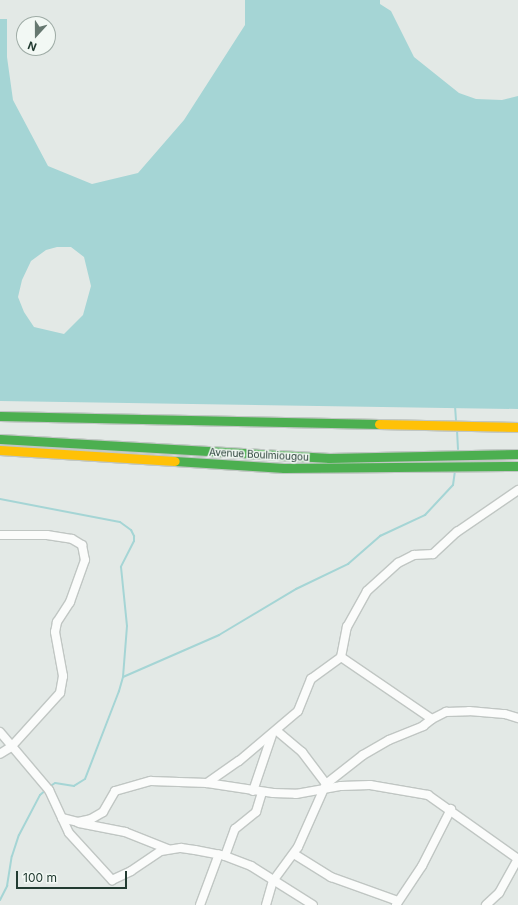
<!DOCTYPE html>
<html>
<head>
<meta charset="utf-8">
<style>
  body { margin:0 }
  #map { position:relative; width:518px; height:905px; overflow:hidden; background:#e3e9e6; font-family:Inter,sans-serif }
  div>[style] { position:absolute }
  [style*='--x'] { left:calc(var(--x)*1px); top:calc(var(--y)*1px); width:calc(var(--w)*1px); rotate:calc(var(--a)*1deg) }
  .water>* { inset:0; background:#a5d5d5 }
  .stream>* { height:2px; margin:-1px; padding:0 1px; transform-origin:1px; border-radius:1px; background:#a5d5d5 }
  .roads { filter:drop-shadow(1px 0 #c0c6c3) drop-shadow(-1px 0 #c0c6c3) drop-shadow(0 1px #c0c6c3) drop-shadow(0 -1px #c0c6c3) }
  .street>* { height:8px; margin:-4px; padding:0 4px; transform-origin:4px; border-radius:4px; background:#fbfcfb }
  .fast>* { height:9px; margin:-4.5px; padding:0 4.5px; transform-origin:4.5px; border-radius:4.5px; background:#4caf50 }
  .slow>* { height:9px; margin:-4.5px; padding:0 4.5px; transform-origin:4.5px; border-radius:4.5px; background:#ffc107 }
  span { translate:-50% -50%; white-space:nowrap; text-align:center; line-height:1.15; -webkit-text-stroke:3px #f2f8f4; paint-order:stroke }
  .street-label { font-size:10px; color:#223b31 }
  .north { position:absolute; left:16px; top:16px; width:40px; height:40px; box-sizing:border-box; background:#f2f8f4; border:1px solid #9faca6; border-radius:50%; rotate:201deg; font-size:11px; font-weight:700; line-height:16px; text-align:center; color:#223b31 }
  .north::after { content:''; display:block; margin:auto; width:14px; height:18px; background:#667870; clip-path:polygon(50% 0,100% 100%,50% 72%,0 100%) }
  .scale { position:absolute; left:16px; top:871px; width:111px; height:18px; box-sizing:border-box; border:2px solid #223b31; border-top:0; padding-left:5px; font-size:12px; line-height:14px; white-space:nowrap; color:#223b31; -webkit-text-stroke:3px #f2f8f4; paint-order:stroke }
</style>
</head>
<body>
<div id="map">
  <div class="water">
    <i style="clip-path:polygon(evenodd,245px 0,380px 0,380px 4px,391px 11px,414px 57px,459px 93px,476px 99px,502px 100px,518px 96px,518px 409px,0 401px,0 19px,7px 19px,7px 57px,13px 100px,48px 166px,92px 184px,138px 173px,184px 120px,245px 25px,245px 0,57px 247px,71px 247px,84px 257px,91px 286px,83px 315px,64px 334px,34px 327px,24px 312px,18px 297px,22px 280px,31px 261px,46px 250px,57px 247px)"></i>
  </div>
  <div class="stream">
    <i style="--x:455;--y:406;--w:15;--a:86"></i>
    <i style="--x:457;--y:430;--w:19;--a:87"></i>
    <i style="--x:0;--y:499;--w:122;--a:10.9"></i>
    <i style="--x:120;--y:522;--w:14;--a:36"></i>
    <i style="--x:131;--y:530;--w:7;--a:63"></i>
    <i style="--x:134;--y:536;--w:5;--a:90"></i>
    <i style="--x:134;--y:541;--w:29;--a:117"></i>
    <i style="--x:121;--y:567;--w:59;--a:84.2"></i>
    <i style="--x:127;--y:626;--w:51;--a:94.5"></i>
    <i style="--x:123;--y:677;--w:15;--a:106"></i>
    <i style="--x:119;--y:691;--w:94;--a:111.1"></i>
    <i style="--x:85;--y:779;--w:13;--a:148"></i>
    <i style="--x:74;--y:786;--w:19;--a:-171"></i>
    <i style="--x:55;--y:783;--w:7;--a:146"></i>
    <i style="--x:123;--y:677;--w:105;--a:-23.6"></i>
    <i style="--x:219;--y:635;--w:90;--a:-30.9"></i>
    <i style="--x:296;--y:589;--w:58;--a:-25.7"></i>
    <i style="--x:348;--y:564;--w:43;--a:-41.2"></i>
    <i style="--x:380;--y:536;--w:50;--a:-25"></i>
    <i style="--x:425;--y:515;--w:41;--a:-47"></i>
    <i style="--x:453;--y:485;--w:14;--a:-82"></i>
    <i style="--x:0;--y:900;--w:16;--a:-63"></i>
    <i style="--x:7;--y:886;--w:30;--a:-81"></i>
    <i style="--x:12;--y:856;--w:22;--a:-72"></i>
    <i style="--x:19;--y:835;--w:45;--a:-62.3"></i>
    <i style="--x:40;--y:795;--w:8;--a:-40"></i>
  </div>
  <div class="roads">
    <div class="street">
      <i style="--x:0;--y:535;--w:47;--a:0"></i>
      <i style="--x:47;--y:535;--w:25;--a:9"></i>
      <i style="--x:72;--y:539;--w:12;--a:31"></i>
      <i style="--x:82;--y:545;--w:15;--a:79"></i>
      <i style="--x:85;--y:560;--w:45;--a:109.7"></i>
      <i style="--x:70;--y:602;--w:24;--a:123"></i>
      <i style="--x:57;--y:622;--w:10;--a:101"></i>
      <i style="--x:55;--y:632;--w:45;--a:79.7"></i>
      <i style="--x:63;--y:676;--w:17;--a:100"></i>
      <i style="--x:60;--y:693;--w:73;--a:132.2"></i>
      <i style="--x:11;--y:747;--w:13;--a:148"></i>
      <i style="--x:341;--y:657;--w:110;--a:34.3"></i>
      <i style="--x:432;--y:719;--w:16;--a:-27"></i>
      <i style="--x:446;--y:712;--w:23;--a:-2"></i>
      <i style="--x:469;--y:711;--w:36;--a:5"></i>
      <i style="--x:505;--y:714;--w:14;--a:17"></i>
      <i style="--x:277;--y:731;--w:33;--a:40"></i>
      <i style="--x:302;--y:752;--w:40;--a:53"></i>
      <i style="--x:0;--y:732;--w:76;--a:49.8"></i>
      <i style="--x:49;--y:790;--w:47;--a:65.1"></i>
      <i style="--x:69;--y:833;--w:64;--a:47.5"></i>
      <i style="--x:112;--y:880;--w:21;--a:-25"></i>
      <i style="--x:131;--y:871;--w:36;--a:-34"></i>
      <i style="--x:161;--y:851;--w:20;--a:-9"></i>
      <i style="--x:181;--y:848;--w:14;--a:8"></i>
      <i style="--x:195;--y:850;--w:31;--a:11"></i>
      <i style="--x:225;--y:856;--w:28;--a:21"></i>
      <i style="--x:251;--y:866;--w:73;--a:32.2"></i>
      <i style="--x:207;--y:783;--w:39;--a:-35"></i>
      <i style="--x:239;--y:761;--w:77;--a:-40.3"></i>
      <i style="--x:298;--y:711;--w:35;--a:-68"></i>
      <i style="--x:311;--y:679;--w:37;--a:-36"></i>
      <i style="--x:341;--y:657;--w:31;--a:-79"></i>
      <i style="--x:347;--y:627;--w:41;--a:-60.9"></i>
      <i style="--x:367;--y:591;--w:42;--a:-42.1"></i>
      <i style="--x:398;--y:563;--w:18;--a:-27"></i>
      <i style="--x:414;--y:555;--w:19;--a:-3"></i>
      <i style="--x:433;--y:554;--w:33;--a:-43"></i>
      <i style="--x:457;--y:532;--w:74;--a:-34.5"></i>
      <i style="--x:253;--y:791;--w:59;--a:-71.3"></i>
      <i style="--x:62;--y:818;--w:16;--a:14"></i>
      <i style="--x:78;--y:822;--w:13;--a:-13"></i>
      <i style="--x:91;--y:819;--w:14;--a:-30"></i>
      <i style="--x:103;--y:812;--w:24;--a:-60"></i>
      <i style="--x:115;--y:791;--w:37;--a:-16"></i>
      <i style="--x:151;--y:781;--w:56;--a:2"></i>
      <i style="--x:207;--y:783;--w:67;--a:8.6"></i>
      <i style="--x:273;--y:793;--w:23;--a:2"></i>
      <i style="--x:296;--y:794;--w:46;--a:-10.1"></i>
      <i style="--x:341;--y:786;--w:29;--a:-2"></i>
      <i style="--x:370;--y:785;--w:59;--a:9.8"></i>
      <i style="--x:428;--y:795;--w:110;--a:35.4"></i>
      <i style="--x:79;--y:823;--w:47;--a:11.1"></i>
      <i style="--x:125;--y:832;--w:46;--a:21.6"></i>
      <i style="--x:294;--y:854;--w:44;--a:31.9"></i>
      <i style="--x:331;--y:877;--w:71;--a:19.7"></i>
      <i style="--x:225;--y:856;--w:29;--a:-70"></i>
      <i style="--x:235;--y:829;--w:27;--a:-39"></i>
      <i style="--x:256;--y:812;--w:21;--a:-73"></i>
      <i style="--x:200;--y:905;--w:54;--a:-69.6"></i>
      <i style="--x:266;--y:905;--w:25;--a:-74"></i>
      <i style="--x:273;--y:881;--w:42;--a:-53.7"></i>
      <i style="--x:298;--y:847;--w:69;--a:-66"></i>
      <i style="--x:326;--y:784;--w:47;--a:-38.1"></i>
      <i style="--x:363;--y:755;--w:30;--a:-30"></i>
      <i style="--x:389;--y:740;--w:37;--a:-22"></i>
      <i style="--x:423;--y:726;--w:11;--a:-38"></i>
      <i style="--x:396;--y:905;--w:47;--a:-56.3"></i>
      <i style="--x:422;--y:866;--w:64;--a:-63"></i>
      <i style="--x:486;--y:905;--w:18;--a:-43"></i>
      <i style="--x:499;--y:893;--w:39;--a:-61"></i>
    </div>
    <div class="fast">
      <i style="--x:0;--y:416;--w:379;--a:1.2"></i>
      <i style="--x:0;--y:439;--w:330;--a:3.3"></i>
      <i style="--x:329;--y:458;--w:189;--a:-1.2"></i>
      <i style="--x:175;--y:461;--w:109;--a:3.7"></i>
      <i style="--x:284;--y:468;--w:234;--a:-0.5"></i>
    </div>
    <div class="slow">
      <i style="--x:379;--y:424;--w:139;--a:1.2"></i>
      <i style="--x:0;--y:450;--w:175;--a:3.6"></i>
    </div>
  </div>
  <div class="street-label">
    <span style="left:259px;top:455px;rotate:3deg">Avenue Boulmiougou</span>
  </div>
  <div class="north">N</div>
  <div class="scale">100 m</div>
</div>
</body>
</html>
